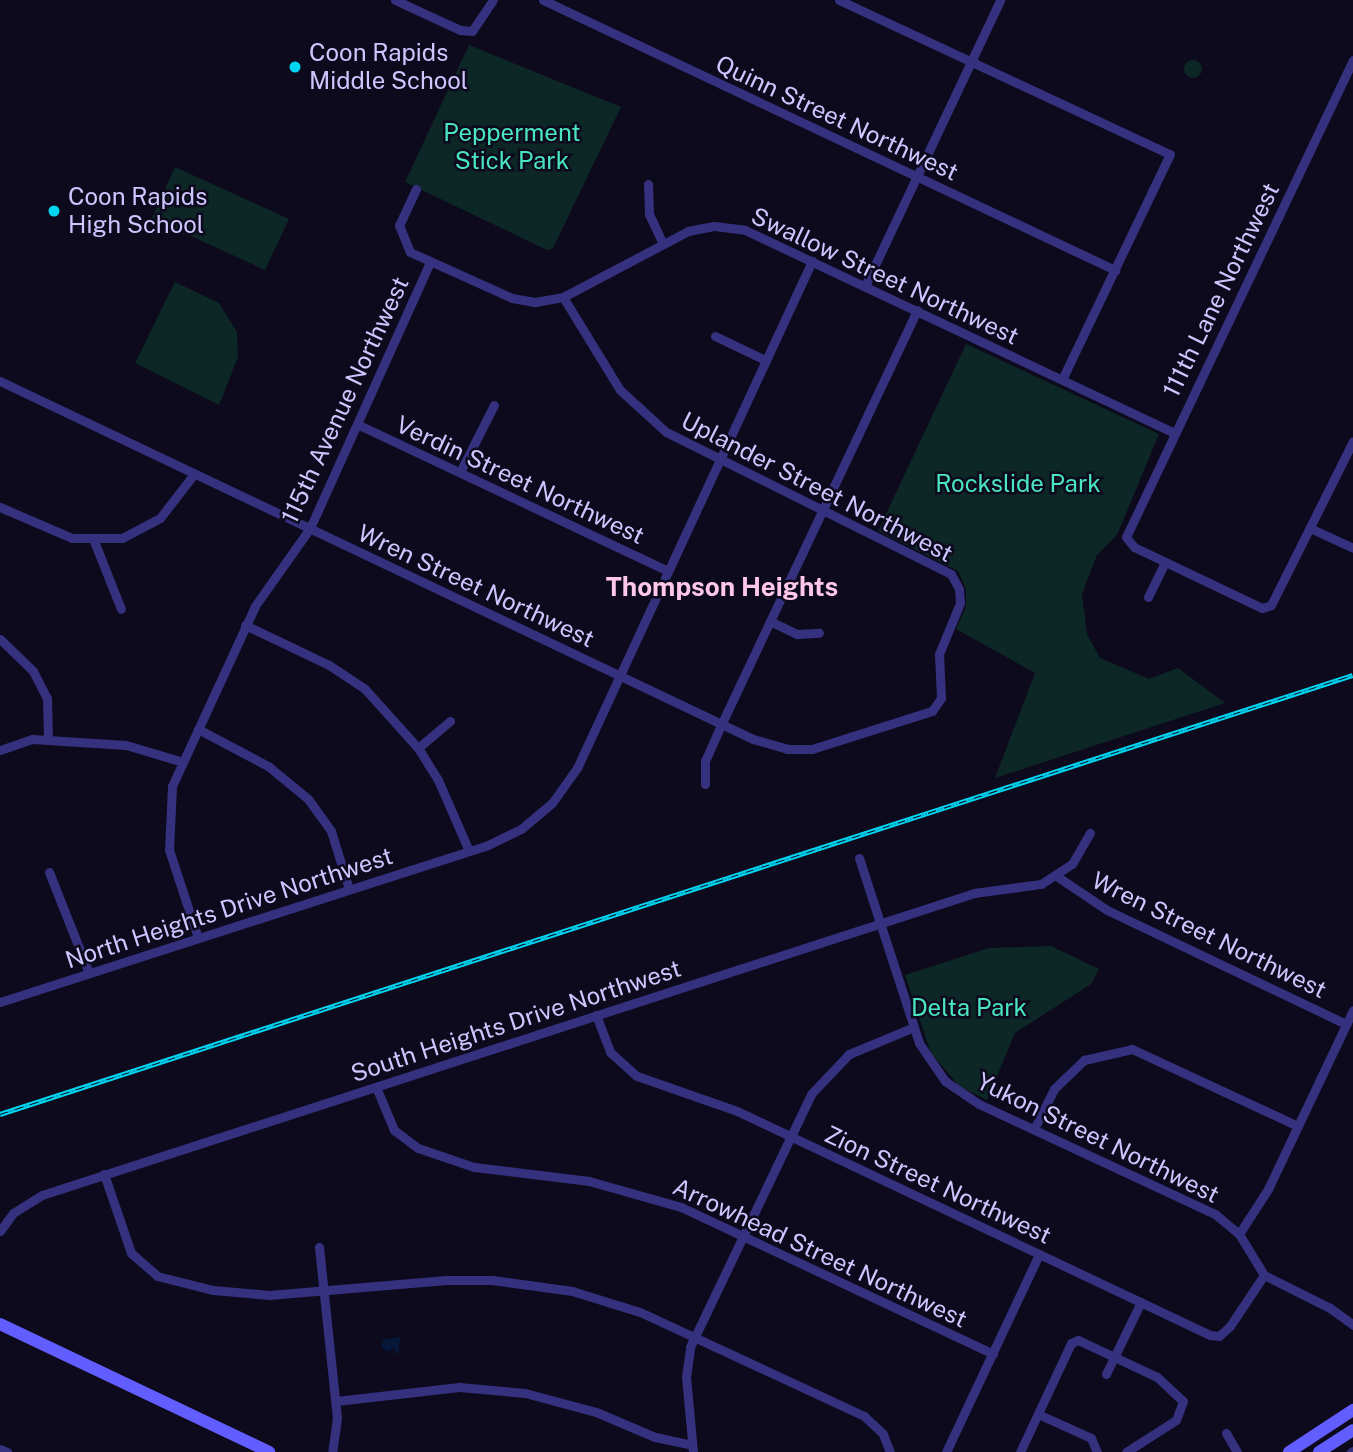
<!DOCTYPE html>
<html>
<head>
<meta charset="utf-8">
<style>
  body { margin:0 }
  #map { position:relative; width:1353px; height:1452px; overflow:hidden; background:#0d0a1d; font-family:"Public Sans",sans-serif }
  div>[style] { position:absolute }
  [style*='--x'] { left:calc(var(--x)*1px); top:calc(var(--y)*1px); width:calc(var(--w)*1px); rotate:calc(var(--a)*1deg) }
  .green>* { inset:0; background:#0d2726 }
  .round { border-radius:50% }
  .water>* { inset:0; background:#05183a }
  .street>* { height:9px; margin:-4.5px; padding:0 4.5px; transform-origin:4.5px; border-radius:4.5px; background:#35317f }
  .secondary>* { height:12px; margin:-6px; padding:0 6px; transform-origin:6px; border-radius:6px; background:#625dff }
  .rail>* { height:5px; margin-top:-2.5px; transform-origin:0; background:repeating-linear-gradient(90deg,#0d0a1d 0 8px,#00d6f1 0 16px); box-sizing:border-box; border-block:2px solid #00d6f1 }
  .dots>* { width:19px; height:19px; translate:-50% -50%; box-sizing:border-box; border:4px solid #0d0a1d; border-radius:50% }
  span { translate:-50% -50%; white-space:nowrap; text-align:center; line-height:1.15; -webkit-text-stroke:5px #0d0a1d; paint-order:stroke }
  .poi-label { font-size:24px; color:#cdc6ff }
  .left { translate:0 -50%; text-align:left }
  .street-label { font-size:24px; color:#cdc6ff }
  .park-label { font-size:24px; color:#4ae6c1 }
  .neighbourhood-label { font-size:26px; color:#ffc8ea; font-weight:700 }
</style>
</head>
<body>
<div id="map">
  <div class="green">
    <i style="clip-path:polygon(469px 45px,621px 107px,553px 248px,547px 250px,405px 182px)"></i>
    <i class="round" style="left:1184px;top:60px;width:18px;height:18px"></i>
    <i style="clip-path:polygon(175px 167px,289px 219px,265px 270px,152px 218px)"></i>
    <i style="clip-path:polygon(175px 282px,219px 303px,237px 332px,238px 357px,219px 405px,135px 363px)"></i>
    <i style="clip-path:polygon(966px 344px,1159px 434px,1117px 535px,1097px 555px,1082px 594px,1087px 634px,1100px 658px,1149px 679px,1178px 668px,1225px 703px,995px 778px,1035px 673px,956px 629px,966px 607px,966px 589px,958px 571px,878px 531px)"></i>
    <i style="clip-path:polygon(1051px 946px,1099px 969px,1091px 984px,1015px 1033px,987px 1100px,959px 1086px,931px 1053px,905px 975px,989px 948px)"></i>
  </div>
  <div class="water">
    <i style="clip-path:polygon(400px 1337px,398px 1356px,394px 1348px,386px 1352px,382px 1347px,383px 1340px)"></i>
  </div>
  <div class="street">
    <i style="--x:395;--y:0;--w:72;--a:24.8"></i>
    <i style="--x:460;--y:30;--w:12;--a:5"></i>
    <i style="--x:472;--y:31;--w:37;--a:-56"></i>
    <i style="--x:543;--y:0;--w:633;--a:25.27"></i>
    <i style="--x:839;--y:0;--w:365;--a:25"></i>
    <i style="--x:1170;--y:154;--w:250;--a:115.6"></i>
    <i style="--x:1353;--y:60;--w:528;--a:115.45"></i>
    <i style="--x:1126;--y:537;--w:13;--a:51"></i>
    <i style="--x:1134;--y:547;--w:142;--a:25.5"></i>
    <i style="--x:1262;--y:608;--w:9;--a:-18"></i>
    <i style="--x:1271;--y:605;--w:183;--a:-63.4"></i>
    <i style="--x:648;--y:184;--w:30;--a:88"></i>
    <i style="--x:649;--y:214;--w:31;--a:65"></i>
    <i style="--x:416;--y:189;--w:40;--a:115"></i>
    <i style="--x:399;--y:225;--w:29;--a:68"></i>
    <i style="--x:410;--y:252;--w:112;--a:24.3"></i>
    <i style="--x:512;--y:298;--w:23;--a:10"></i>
    <i style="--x:535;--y:302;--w:28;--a:-10"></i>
    <i style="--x:563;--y:297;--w:141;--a:-27.8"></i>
    <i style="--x:688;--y:231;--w:26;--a:-11"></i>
    <i style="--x:714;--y:226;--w:31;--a:7"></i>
    <i style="--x:745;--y:230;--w:473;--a:25.3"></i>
    <i style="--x:865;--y:286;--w:316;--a:-64.7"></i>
    <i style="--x:715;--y:336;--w:55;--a:25.6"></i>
    <i style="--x:0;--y:381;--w:834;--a:25.43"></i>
    <i style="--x:753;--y:739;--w:35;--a:16"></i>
    <i style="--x:787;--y:749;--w:25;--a:0"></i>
    <i style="--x:812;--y:749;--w:126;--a:-17.6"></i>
    <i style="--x:932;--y:711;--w:16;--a:-55"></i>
    <i style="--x:941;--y:698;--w:44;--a:-92.6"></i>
    <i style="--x:939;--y:654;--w:55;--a:-67.6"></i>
    <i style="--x:960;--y:603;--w:14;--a:-94"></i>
    <i style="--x:959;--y:589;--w:17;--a:-118"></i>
    <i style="--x:951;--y:574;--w:318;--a:-153.5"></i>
    <i style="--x:666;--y:432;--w:62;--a:-137.6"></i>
    <i style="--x:620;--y:390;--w:109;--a:-121.5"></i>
    <i style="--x:357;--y:424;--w:342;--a:25.3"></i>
    <i style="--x:460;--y:472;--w:75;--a:-63.1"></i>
    <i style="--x:0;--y:507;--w:78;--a:23.3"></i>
    <i style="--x:72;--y:538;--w:50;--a:0"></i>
    <i style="--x:122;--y:538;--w:43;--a:-27.8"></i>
    <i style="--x:160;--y:518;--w:56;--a:-52.3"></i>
    <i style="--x:1310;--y:528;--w:47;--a:24.9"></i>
    <i style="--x:94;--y:541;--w:73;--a:68.3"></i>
    <i style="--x:1148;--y:597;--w:39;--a:-64"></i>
    <i style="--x:770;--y:621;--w:30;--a:26"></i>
    <i style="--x:797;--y:634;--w:22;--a:-3"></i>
    <i style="--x:245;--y:625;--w:93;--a:25.5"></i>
    <i style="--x:329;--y:665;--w:43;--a:33.7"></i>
    <i style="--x:365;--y:689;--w:79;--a:48.1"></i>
    <i style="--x:418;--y:748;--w:38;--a:58"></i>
    <i style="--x:438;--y:780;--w:77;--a:66.4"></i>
    <i style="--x:0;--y:639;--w:46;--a:44.1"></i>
    <i style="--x:33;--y:671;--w:30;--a:63"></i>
    <i style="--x:47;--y:698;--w:42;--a:88.6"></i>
    <i style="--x:198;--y:729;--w:79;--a:27.9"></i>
    <i style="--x:268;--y:766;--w:52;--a:39.5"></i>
    <i style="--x:308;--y:799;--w:39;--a:54"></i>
    <i style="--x:331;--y:831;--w:61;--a:72.8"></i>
    <i style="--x:418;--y:748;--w:42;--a:-40.2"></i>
    <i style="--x:0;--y:750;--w:34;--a:-19"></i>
    <i style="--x:32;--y:739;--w:94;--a:3.7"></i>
    <i style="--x:126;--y:745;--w:59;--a:16.6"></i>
    <i style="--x:705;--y:784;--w:23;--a:-90"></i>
    <i style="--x:705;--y:761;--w:39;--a:-66"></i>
    <i style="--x:721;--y:725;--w:459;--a:-64.7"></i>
    <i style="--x:859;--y:858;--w:194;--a:72"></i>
    <i style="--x:919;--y:1043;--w:46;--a:55.6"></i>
    <i style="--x:945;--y:1081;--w:41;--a:34.1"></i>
    <i style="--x:979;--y:1104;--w:260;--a:25"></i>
    <i style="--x:1215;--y:1214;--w:31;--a:40"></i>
    <i style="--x:1239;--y:1234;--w:48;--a:58.6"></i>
    <i style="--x:1264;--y:1275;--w:74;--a:26.6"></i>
    <i style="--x:1330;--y:1308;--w:29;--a:36"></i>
    <i style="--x:49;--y:872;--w:109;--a:68.4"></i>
    <i style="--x:1058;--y:877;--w:59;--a:34"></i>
    <i style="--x:1107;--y:910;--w:265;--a:25.5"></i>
    <i style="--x:198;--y:938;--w:93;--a:-108.2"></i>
    <i style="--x:169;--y:850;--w:64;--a:-87.3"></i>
    <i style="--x:172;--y:786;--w:198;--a:-65.2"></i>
    <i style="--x:255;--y:606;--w:95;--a:-54.8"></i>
    <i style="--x:310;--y:528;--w:292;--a:-65.7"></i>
    <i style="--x:0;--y:1002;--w:513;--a:-17.83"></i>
    <i style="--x:488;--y:845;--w:37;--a:-26"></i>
    <i style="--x:521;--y:829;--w:40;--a:-40"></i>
    <i style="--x:552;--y:803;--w:43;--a:-54.5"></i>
    <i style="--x:577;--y:768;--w:559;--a:-65.13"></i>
    <i style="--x:596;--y:1015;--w:40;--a:69"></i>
    <i style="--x:610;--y:1052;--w:36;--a:42"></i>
    <i style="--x:637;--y:1076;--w:106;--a:19.3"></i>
    <i style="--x:737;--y:1111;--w:523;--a:25.34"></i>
    <i style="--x:1210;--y:1335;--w:9;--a:6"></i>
    <i style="--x:1219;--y:1336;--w:15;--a:-42"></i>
    <i style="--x:1230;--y:1326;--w:61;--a:-56.3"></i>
    <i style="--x:376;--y:1087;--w:47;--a:67.3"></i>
    <i style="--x:394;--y:1130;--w:30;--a:37"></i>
    <i style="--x:418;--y:1148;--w:59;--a:18.7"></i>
    <i style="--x:474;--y:1167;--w:116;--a:6.9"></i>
    <i style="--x:589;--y:1181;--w:96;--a:15.8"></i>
    <i style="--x:681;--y:1207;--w:345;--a:25.2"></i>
    <i style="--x:1034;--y:1129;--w:45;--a:-63.4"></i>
    <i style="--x:1054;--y:1089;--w:42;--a:-44"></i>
    <i style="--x:1084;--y:1060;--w:49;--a:-12.9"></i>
    <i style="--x:1132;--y:1049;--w:183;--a:24.9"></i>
    <i style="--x:104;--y:1174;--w:83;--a:71.1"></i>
    <i style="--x:131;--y:1253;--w:35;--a:41"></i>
    <i style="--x:157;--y:1276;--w:58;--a:14"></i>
    <i style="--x:213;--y:1290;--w:56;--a:5.1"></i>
    <i style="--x:269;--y:1295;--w:178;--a:-4.8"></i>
    <i style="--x:446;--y:1280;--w:46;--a:0"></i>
    <i style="--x:492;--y:1280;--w:81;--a:7.8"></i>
    <i style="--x:572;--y:1291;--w:71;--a:17.2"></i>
    <i style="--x:640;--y:1312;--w:247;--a:24.9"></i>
    <i style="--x:864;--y:1416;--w:26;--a:43"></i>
    <i style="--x:883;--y:1434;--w:19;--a:69"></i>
    <i style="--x:0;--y:1231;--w:22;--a:-54"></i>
    <i style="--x:13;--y:1213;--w:34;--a:-32"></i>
    <i style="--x:42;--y:1195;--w:980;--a:-17.95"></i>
    <i style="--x:974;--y:893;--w:68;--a:-7.7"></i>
    <i style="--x:1041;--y:884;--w:37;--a:-33"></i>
    <i style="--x:1072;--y:864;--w:36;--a:-60"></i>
    <i style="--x:1239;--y:1234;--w:54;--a:-57.2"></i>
    <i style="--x:1268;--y:1189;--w:198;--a:-64.6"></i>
    <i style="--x:319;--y:1247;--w:172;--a:84"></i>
    <i style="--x:337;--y:1418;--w:34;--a:98"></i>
    <i style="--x:1106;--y:1374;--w:80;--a:-64.1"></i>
    <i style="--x:336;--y:1401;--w:124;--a:-6.5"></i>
    <i style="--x:459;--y:1387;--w:66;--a:5.2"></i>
    <i style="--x:525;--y:1393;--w:73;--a:15"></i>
    <i style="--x:596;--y:1412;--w:64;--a:23"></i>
    <i style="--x:655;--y:1437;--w:38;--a:12"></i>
    <i style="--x:1038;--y:1414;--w:58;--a:24.4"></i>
    <i style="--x:1091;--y:1438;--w:15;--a:67"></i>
    <i style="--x:1226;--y:1433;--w:22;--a:60"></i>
    <i style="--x:0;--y:1449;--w:8;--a:23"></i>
    <i style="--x:693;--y:1452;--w:75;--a:-95.3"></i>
    <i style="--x:686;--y:1377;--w:30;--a:-82"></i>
    <i style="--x:690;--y:1347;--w:280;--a:-64.4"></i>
    <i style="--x:811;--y:1094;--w:55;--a:-46.5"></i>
    <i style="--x:849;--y:1054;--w:70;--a:-22.6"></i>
    <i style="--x:946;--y:1452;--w:219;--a:-64.8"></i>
    <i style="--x:1020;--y:1452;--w:120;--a:-64.9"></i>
    <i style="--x:1071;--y:1343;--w:8;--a:-23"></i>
    <i style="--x:1078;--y:1340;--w:87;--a:25.1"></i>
    <i style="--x:1157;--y:1377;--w:35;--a:43"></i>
    <i style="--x:1183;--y:1401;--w:20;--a:110"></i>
    <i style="--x:1176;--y:1420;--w:59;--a:147.4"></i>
    <i style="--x:1351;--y:1452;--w:2;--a:-27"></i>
  </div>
  <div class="secondary">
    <i style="--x:0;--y:1324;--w:298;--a:25.4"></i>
    <i style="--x:1289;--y:1452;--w:77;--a:-33.3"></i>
    <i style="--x:1319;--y:1452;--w:40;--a:-32.9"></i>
  </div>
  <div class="rail">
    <i style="--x:0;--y:1114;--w:1422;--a:-17.98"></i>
  </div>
  <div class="dots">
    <i style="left:295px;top:67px;background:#00d6f1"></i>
    <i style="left:54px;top:211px;background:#00d6f1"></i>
  </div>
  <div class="poi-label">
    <span class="left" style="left:309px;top:67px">Coon Rapids<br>Middle School</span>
    <span class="left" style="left:68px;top:211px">Coon Rapids<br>High School</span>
  </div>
  <div class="street-label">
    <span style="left:837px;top:118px;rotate:25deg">Quinn Street Northwest</span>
    <span style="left:885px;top:276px;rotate:25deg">Swallow Street Northwest</span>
    <span style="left:1221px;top:290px;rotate:-64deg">111th Lane Northwest</span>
    <span style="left:345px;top:400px;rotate:-65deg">115th Avenue Northwest</span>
    <span style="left:520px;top:480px;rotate:25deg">Verdin Street Northwest</span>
    <span style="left:817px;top:487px;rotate:27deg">Uplander Street Northwest</span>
    <span style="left:476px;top:586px;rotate:25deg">Wren Street Northwest</span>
    <span style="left:229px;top:908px;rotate:-18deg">North Heights Drive Northwest</span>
    <span style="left:1209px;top:935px;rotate:26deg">Wren Street Northwest</span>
    <span style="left:516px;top:1021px;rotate:-18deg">South Heights Drive Northwest</span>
    <span style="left:1098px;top:1138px;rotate:26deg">Yukon Street Northwest</span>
    <span style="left:938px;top:1185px;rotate:25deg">Zion Street Northwest</span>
    <span style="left:820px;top:1253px;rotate:25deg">Arrowhead Street Northwest</span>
  </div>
  <div class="park-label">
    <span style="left:512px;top:147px">Pepperment<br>Stick Park</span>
    <span style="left:1018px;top:484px">Rockslide Park</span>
    <span style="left:969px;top:1008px">Delta Park</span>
  </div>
  <div class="neighbourhood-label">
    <span style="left:722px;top:587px">Thompson Heights</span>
  </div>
</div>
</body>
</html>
